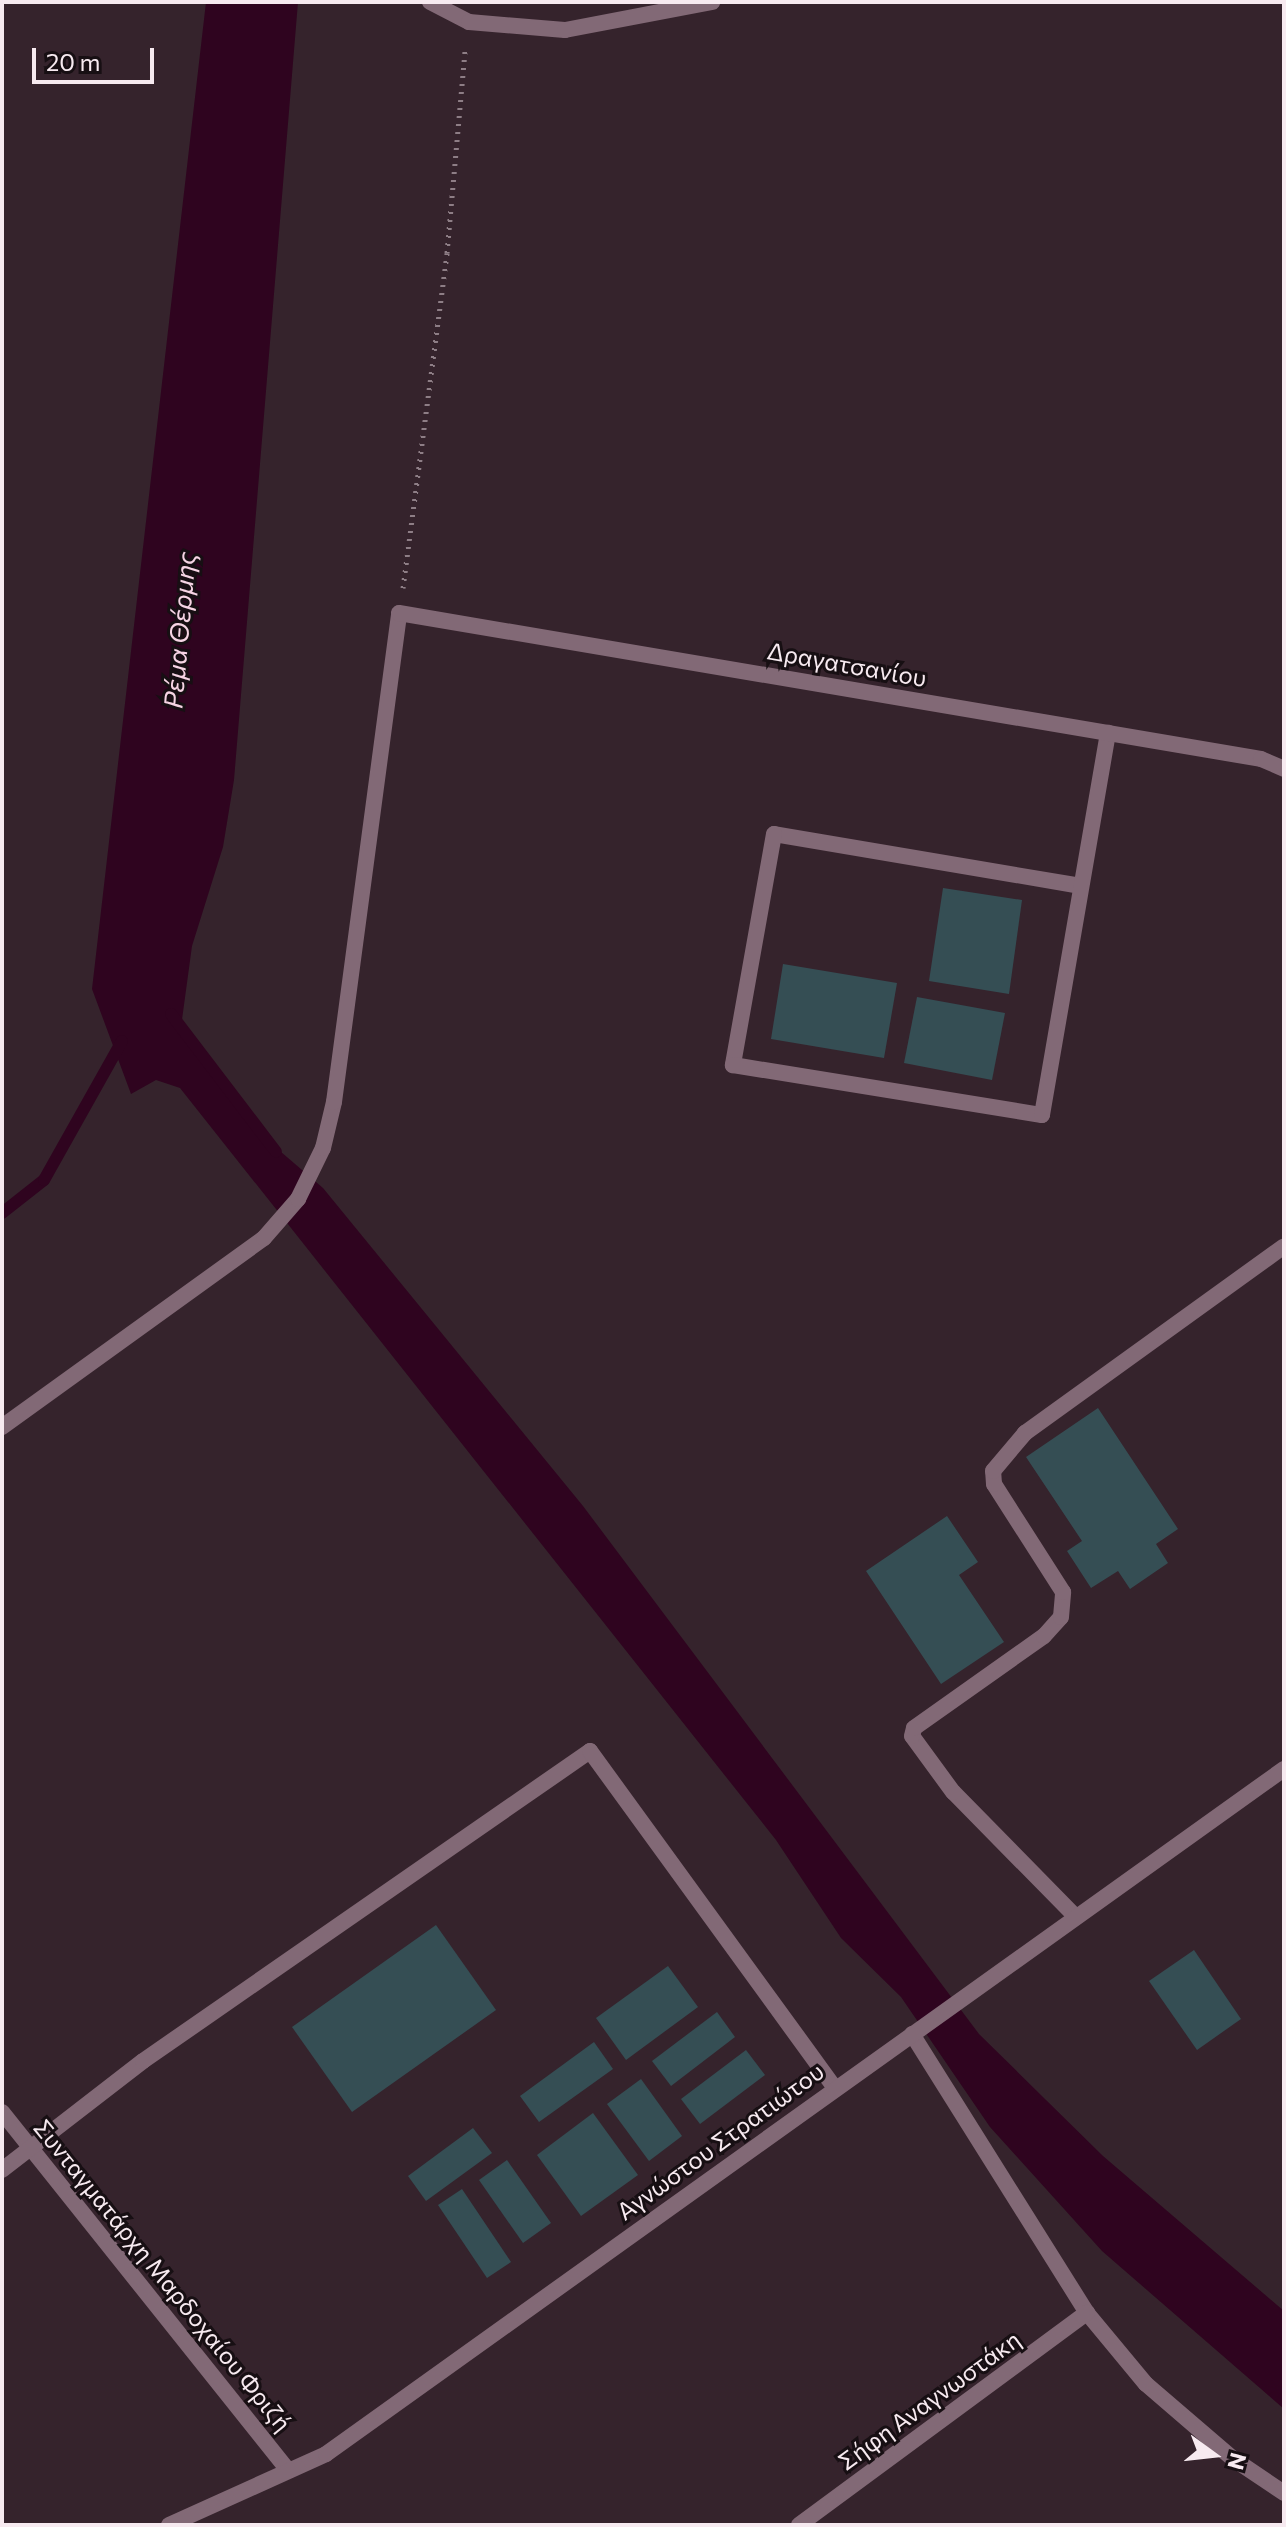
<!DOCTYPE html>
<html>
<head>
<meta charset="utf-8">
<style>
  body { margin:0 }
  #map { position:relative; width:1286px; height:2527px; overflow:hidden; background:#35232c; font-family:Commissioner,sans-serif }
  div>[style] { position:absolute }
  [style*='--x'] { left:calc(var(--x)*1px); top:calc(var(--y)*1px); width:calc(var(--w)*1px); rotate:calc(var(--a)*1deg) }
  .water>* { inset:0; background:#2f041f }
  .stream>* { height:12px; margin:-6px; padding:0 6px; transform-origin:6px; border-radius:6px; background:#2f041f }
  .building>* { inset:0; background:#354e54 }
  .path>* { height:5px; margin-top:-2.5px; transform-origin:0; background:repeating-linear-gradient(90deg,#8e7e86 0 2px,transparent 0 8px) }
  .street>* { height:16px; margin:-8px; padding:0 8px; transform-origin:8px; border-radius:8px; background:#826976 }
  span { translate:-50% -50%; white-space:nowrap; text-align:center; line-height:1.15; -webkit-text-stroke:6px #170f13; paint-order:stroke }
  .street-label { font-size:24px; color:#f7eaf0 }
  .water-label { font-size:26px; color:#f6d4e4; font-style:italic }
  .frame { position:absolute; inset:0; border:4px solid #f7eaf0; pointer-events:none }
  .north { position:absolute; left:1174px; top:2415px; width:80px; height:80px; -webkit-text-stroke:6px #170f13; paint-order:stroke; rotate:105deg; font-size:22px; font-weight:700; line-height:32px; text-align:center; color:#f7eaf0 }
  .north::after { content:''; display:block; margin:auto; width:28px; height:36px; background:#f7eaf0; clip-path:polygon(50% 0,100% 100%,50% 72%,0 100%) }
  .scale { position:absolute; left:32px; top:48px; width:122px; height:36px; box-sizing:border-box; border:4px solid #f7eaf0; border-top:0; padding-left:10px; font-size:24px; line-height:28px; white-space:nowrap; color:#f7eaf0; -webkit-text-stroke:6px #170f13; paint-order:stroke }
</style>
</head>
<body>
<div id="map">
  <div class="water">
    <i style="clip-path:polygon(206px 2px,298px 2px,234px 780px,223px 847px,192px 946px,181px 1027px,253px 1128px,323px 1188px,583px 1506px,979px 2034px,1103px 2156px,1284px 2311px,1284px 2409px,1102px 2251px,990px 2127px,901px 1997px,841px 1938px,776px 1840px,180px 1088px,156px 1080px,131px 1094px,92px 989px)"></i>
  </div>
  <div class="stream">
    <i style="--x:171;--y:1014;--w:173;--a:52.7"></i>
    <i style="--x:2;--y:1213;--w:53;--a:-38.2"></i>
    <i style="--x:44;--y:1180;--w:159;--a:-60.7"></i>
  </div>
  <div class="building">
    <i style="clip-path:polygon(943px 888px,1022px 900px,1009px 994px,929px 981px)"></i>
    <i style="clip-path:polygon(783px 964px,897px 983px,884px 1058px,771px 1039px)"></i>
    <i style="clip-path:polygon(917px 997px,1005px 1013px,992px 1080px,904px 1063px)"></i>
    <i style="clip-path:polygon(1098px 1408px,1178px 1529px,1156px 1544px,1168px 1563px,1130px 1589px,1118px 1571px,1091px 1588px,1067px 1551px,1082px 1541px,1026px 1457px)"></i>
    <i style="clip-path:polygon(947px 1516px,978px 1562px,959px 1575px,1004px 1642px,941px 1684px,866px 1571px)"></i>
    <i style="clip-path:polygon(436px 1925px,496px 2010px,352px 2112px,292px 2027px)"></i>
    <i style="clip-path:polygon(1194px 1950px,1241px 2019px,1197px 2050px,1149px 1981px)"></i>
    <i style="clip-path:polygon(668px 1966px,698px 2007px,626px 2060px,596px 2018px)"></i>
    <i style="clip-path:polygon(717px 2012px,735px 2037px,671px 2086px,652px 2061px)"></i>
    <i style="clip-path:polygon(594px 2042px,613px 2069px,539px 2122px,520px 2096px)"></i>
    <i style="clip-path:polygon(746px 2050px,765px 2075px,700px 2124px,681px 2099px)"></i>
    <i style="clip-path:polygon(641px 2079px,682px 2136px,649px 2161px,607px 2104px)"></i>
    <i style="clip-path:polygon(593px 2113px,638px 2175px,581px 2216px,537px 2155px)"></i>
    <i style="clip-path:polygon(473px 2128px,492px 2153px,426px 2201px,408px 2176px)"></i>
    <i style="clip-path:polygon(507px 2160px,551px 2223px,523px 2243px,479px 2180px)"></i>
    <i style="clip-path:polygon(462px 2189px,511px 2262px,487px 2278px,438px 2205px)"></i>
  </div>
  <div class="path">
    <i style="--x:403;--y:588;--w:338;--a:-82.5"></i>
    <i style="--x:447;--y:253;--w:204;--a:-84.9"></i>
  </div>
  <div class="street">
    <i style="--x:430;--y:2;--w:44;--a:27.1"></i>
    <i style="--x:469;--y:22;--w:96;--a:4.8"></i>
    <i style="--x:565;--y:30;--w:150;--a:-10.8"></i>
    <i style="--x:1081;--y:886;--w:311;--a:-170.4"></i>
    <i style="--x:774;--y:834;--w:235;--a:100.1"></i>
    <i style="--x:733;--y:1065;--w:313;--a:9.2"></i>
    <i style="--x:1042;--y:1115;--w:388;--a:-80.2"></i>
    <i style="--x:2;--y:1427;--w:323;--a:-35.8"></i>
    <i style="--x:264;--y:1238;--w:52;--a:-48.9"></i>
    <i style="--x:298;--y:1199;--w:57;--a:-63.9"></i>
    <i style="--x:323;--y:1148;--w:47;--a:-76.6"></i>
    <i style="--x:334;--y:1102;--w:493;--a:-82.4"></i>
    <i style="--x:399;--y:613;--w:874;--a:9.61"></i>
    <i style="--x:1261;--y:759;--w:25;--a:23"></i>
    <i style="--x:1076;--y:1917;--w:175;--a:-134.5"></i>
    <i style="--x:953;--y:1792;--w:69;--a:-126.2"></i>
    <i style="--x:912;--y:1736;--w:8;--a:-76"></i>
    <i style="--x:914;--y:1728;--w:159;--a:-35.3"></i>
    <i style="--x:1044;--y:1636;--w:25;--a:-48"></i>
    <i style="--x:1061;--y:1617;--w:25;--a:-85"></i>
    <i style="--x:1063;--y:1592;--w:128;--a:-122.6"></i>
    <i style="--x:994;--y:1484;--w:13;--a:-94"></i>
    <i style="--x:993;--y:1471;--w:50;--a:-49.9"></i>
    <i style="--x:1025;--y:1433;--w:319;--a:-35.8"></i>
    <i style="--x:912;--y:2034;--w:329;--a:57.9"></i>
    <i style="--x:1087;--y:2313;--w:92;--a:50.3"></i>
    <i style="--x:1146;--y:2384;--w:113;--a:40.7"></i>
    <i style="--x:1232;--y:2458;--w:63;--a:33.9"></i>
    <i style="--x:2;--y:2112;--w:455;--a:51.4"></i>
    <i style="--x:2;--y:2170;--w:178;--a:-37.7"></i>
    <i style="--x:143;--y:2061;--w:544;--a:-34.74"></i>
    <i style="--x:590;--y:1751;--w:417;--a:54"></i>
    <i style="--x:169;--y:2525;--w:172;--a:-24.3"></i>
    <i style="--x:326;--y:2454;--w:1178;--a:-35.57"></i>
    <i style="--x:799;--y:2525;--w:358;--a:-36.4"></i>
  </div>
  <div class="street-label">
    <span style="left:847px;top:664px;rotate:10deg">Δραγατσανίου</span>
    <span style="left:720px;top:2141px;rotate:-36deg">Αγνώστου Στρατιώτου</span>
    <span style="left:163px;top:2275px;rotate:51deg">Συνταγματάρχη Μαρδοχαίου Φριζή</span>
    <span style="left:929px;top:2400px;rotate:-36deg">Σήφη Αναγνωστάκη</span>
  </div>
  <div class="water-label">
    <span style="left:179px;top:630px;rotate:-85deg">Ρέμα Θέρμης</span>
  </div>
  <div class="frame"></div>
  <div class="north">N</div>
  <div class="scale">20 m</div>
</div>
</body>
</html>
